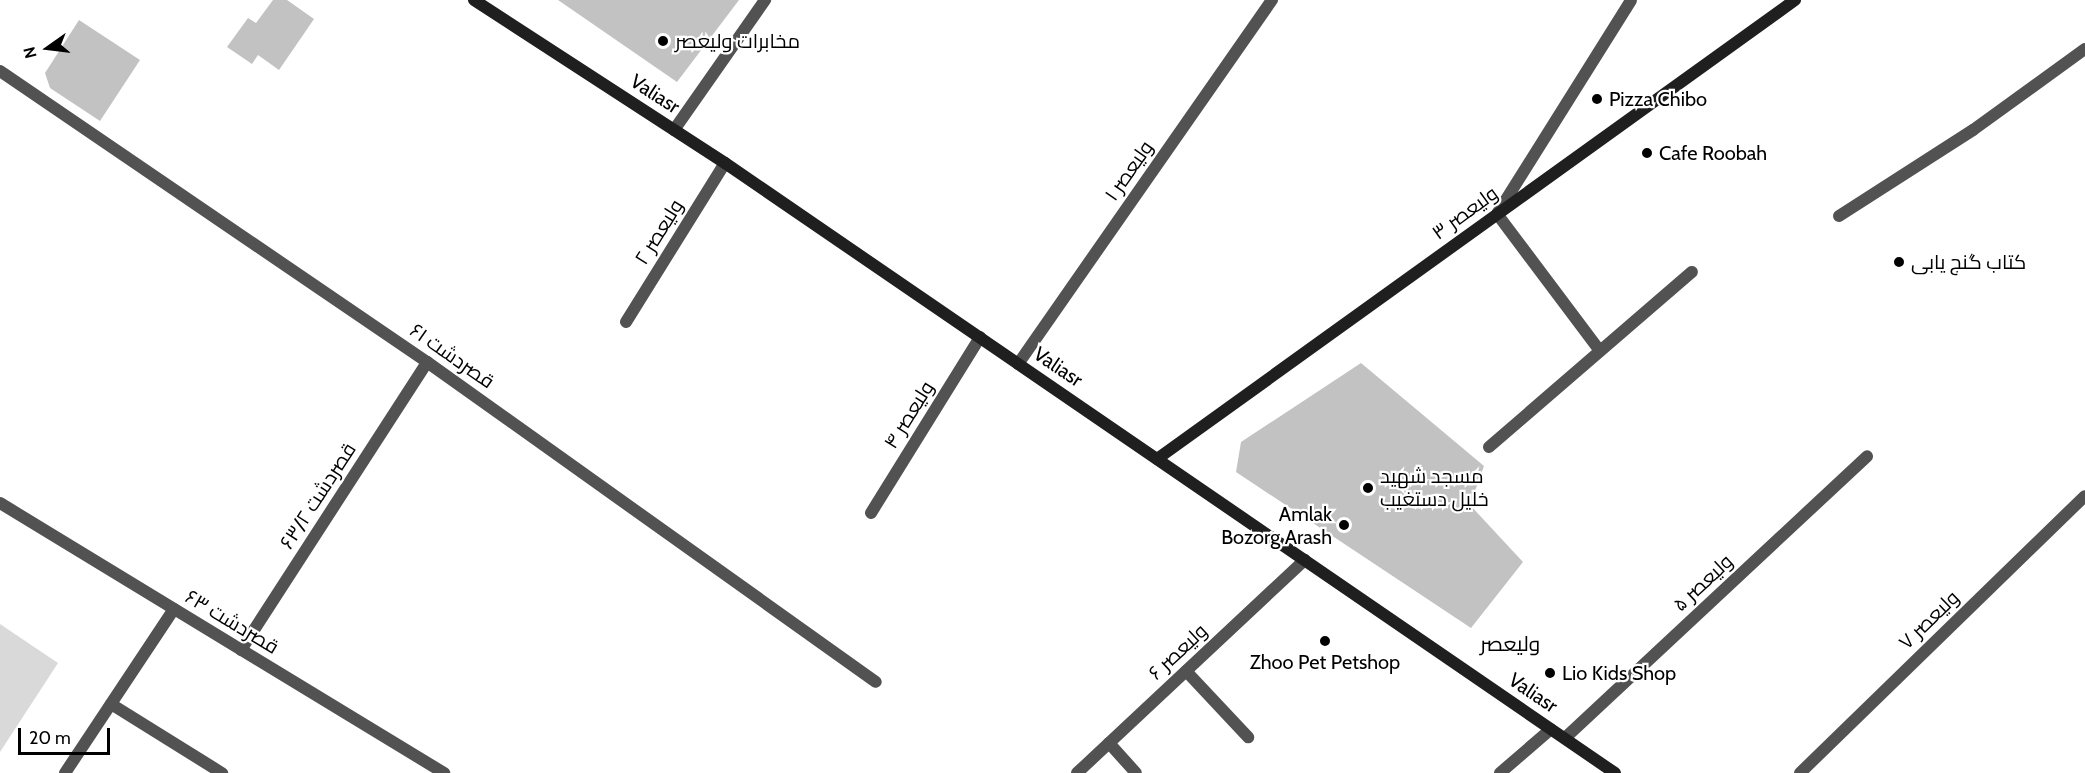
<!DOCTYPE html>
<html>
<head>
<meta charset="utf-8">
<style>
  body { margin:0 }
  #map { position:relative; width:2085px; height:773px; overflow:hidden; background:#fff; font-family:Cabin,Cairo,sans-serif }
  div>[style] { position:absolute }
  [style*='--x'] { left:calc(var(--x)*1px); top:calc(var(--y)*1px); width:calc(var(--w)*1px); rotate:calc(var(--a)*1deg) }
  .green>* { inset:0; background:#d9d9d9 }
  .building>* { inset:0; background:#c2c2c2 }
  .lane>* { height:12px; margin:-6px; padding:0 6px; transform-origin:6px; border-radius:6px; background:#525252 }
  .street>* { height:12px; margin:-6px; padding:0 6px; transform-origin:6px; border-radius:6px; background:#525252 }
  .secondary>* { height:12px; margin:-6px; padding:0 6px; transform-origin:6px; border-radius:6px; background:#1f1f1f }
  .dots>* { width:16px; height:16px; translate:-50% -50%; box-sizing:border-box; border:3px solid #fff; border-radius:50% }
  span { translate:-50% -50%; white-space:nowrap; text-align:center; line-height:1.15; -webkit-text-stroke:4.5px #fff; paint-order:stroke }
  .poi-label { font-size:20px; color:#000 }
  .left { translate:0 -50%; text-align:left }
  .right { translate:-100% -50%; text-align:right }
  .street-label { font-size:20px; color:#000 }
  .neighbourhood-label { font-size:21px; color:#000 }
  .north { position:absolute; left:18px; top:18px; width:60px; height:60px; -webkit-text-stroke:4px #fff; paint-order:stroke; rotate:256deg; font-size:16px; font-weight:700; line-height:24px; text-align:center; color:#000 }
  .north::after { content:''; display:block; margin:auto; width:21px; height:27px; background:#000; clip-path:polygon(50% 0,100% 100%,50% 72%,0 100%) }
  .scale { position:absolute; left:18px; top:728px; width:92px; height:27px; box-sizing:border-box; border:3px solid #000; border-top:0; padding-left:8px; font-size:18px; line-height:21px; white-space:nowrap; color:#000; -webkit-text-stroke:4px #fff; paint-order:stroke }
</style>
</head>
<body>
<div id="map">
  <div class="green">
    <i style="clip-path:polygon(0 624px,58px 663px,0 752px)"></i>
  </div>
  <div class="building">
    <i style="clip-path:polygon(273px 0,287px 0,314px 19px,279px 70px,258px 55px,252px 64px,227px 47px,248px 18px,256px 23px)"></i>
    <i style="clip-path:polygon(558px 0,739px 0,677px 82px)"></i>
    <i style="clip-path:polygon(79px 20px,140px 60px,100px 121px,50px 88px,45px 73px)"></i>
    <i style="clip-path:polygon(1361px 363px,1484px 466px,1470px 505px,1523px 562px,1471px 628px,1236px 472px,1241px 442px)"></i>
  </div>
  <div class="lane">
    <i style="--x:674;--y:130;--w:159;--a:-55"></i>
  </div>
  <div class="street">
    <i style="--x:0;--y:71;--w:517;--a:34.27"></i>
    <i style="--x:427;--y:362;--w:551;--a:35.48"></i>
    <i style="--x:1839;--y:216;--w:159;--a:-32.7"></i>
    <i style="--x:1973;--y:130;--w:138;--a:-35.9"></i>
    <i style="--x:626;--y:322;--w:187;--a:-58.1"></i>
    <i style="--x:1600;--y:351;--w:171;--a:-126.9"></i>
    <i style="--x:1497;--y:214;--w:252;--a:-57.9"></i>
    <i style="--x:1018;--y:364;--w:444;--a:-55.1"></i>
    <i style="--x:1489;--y:447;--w:268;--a:-40.8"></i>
    <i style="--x:0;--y:503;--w:520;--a:31.3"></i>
    <i style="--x:871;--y:513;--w:207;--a:-58.2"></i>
    <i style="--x:241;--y:650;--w:343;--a:-57.1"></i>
    <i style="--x:1186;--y:671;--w:91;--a:46.8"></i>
    <i style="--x:111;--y:704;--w:131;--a:31.9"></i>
    <i style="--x:1565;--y:738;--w:413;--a:-43"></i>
    <i style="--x:1109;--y:743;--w:40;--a:48"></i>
    <i style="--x:65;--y:773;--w:197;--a:-56.4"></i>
    <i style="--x:1077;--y:773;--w:312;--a:-43.1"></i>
    <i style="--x:1500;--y:773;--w:67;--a:-40.8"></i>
    <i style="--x:1800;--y:773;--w:397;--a:-44.2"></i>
  </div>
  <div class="secondary">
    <i style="--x:474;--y:0;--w:299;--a:33"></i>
    <i style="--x:725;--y:163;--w:1079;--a:34.43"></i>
    <i style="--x:1157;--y:459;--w:786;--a:-35.73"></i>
  </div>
  <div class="dots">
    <i style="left:663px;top:41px;background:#000"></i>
    <i style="left:1597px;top:99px;background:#000"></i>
    <i style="left:1647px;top:153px;background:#000"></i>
    <i style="left:1899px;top:262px;background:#000"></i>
    <i style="left:1368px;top:488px;background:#000"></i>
    <i style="left:1344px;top:525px;background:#000"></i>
    <i style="left:1325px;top:641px;background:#000"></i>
    <i style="left:1550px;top:673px;background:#000"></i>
  </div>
  <div class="poi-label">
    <span class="left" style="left:675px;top:41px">مخابرات ولیعصر</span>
    <span class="left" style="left:1609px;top:99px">Pizza Chibo</span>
    <span class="left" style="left:1659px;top:153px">Cafe Roobah</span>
    <span class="left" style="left:1911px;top:262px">کتاب گنج یابی</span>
    <span class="left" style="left:1380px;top:488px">مسجد شهید<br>خلیل دستغیب</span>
    <span class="right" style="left:1332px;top:526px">Amlak<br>Bozorg Arash</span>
    <span style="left:1325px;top:662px">Zhoo Pet Petshop</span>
    <span class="left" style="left:1562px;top:673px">Lio Kids Shop</span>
  </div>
  <div class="street-label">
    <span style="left:655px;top:94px;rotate:33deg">Valiasr</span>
    <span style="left:1129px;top:171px;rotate:-55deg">۱ ولیعصر</span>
    <span style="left:1465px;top:213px;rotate:-36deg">۳ ولیعصر</span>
    <span style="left:659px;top:232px;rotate:-58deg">۲ ولیعصر</span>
    <span style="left:452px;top:356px;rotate:35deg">۶۱ قصردشت</span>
    <span style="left:1058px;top:367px;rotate:34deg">Valiasr</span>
    <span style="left:909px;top:415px;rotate:-58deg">۴ ولیعصر</span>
    <span style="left:318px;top:496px;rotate:-57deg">۶۳/۲ قصردشت</span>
    <span style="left:1703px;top:583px;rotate:-43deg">۵ ولیعصر</span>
    <span style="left:1929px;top:620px;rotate:-44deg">۷ ولیعصر</span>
    <span style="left:232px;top:622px;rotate:31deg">۶۳ قصردشت</span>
    <span style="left:1178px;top:652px;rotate:-43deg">۶ ولیعصر</span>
    <span style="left:1533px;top:693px;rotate:34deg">Valiasr</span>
  </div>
  <div class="neighbourhood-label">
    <span style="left:1510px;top:644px">ولیعصر</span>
  </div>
  <div class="north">N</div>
  <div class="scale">20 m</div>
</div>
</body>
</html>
